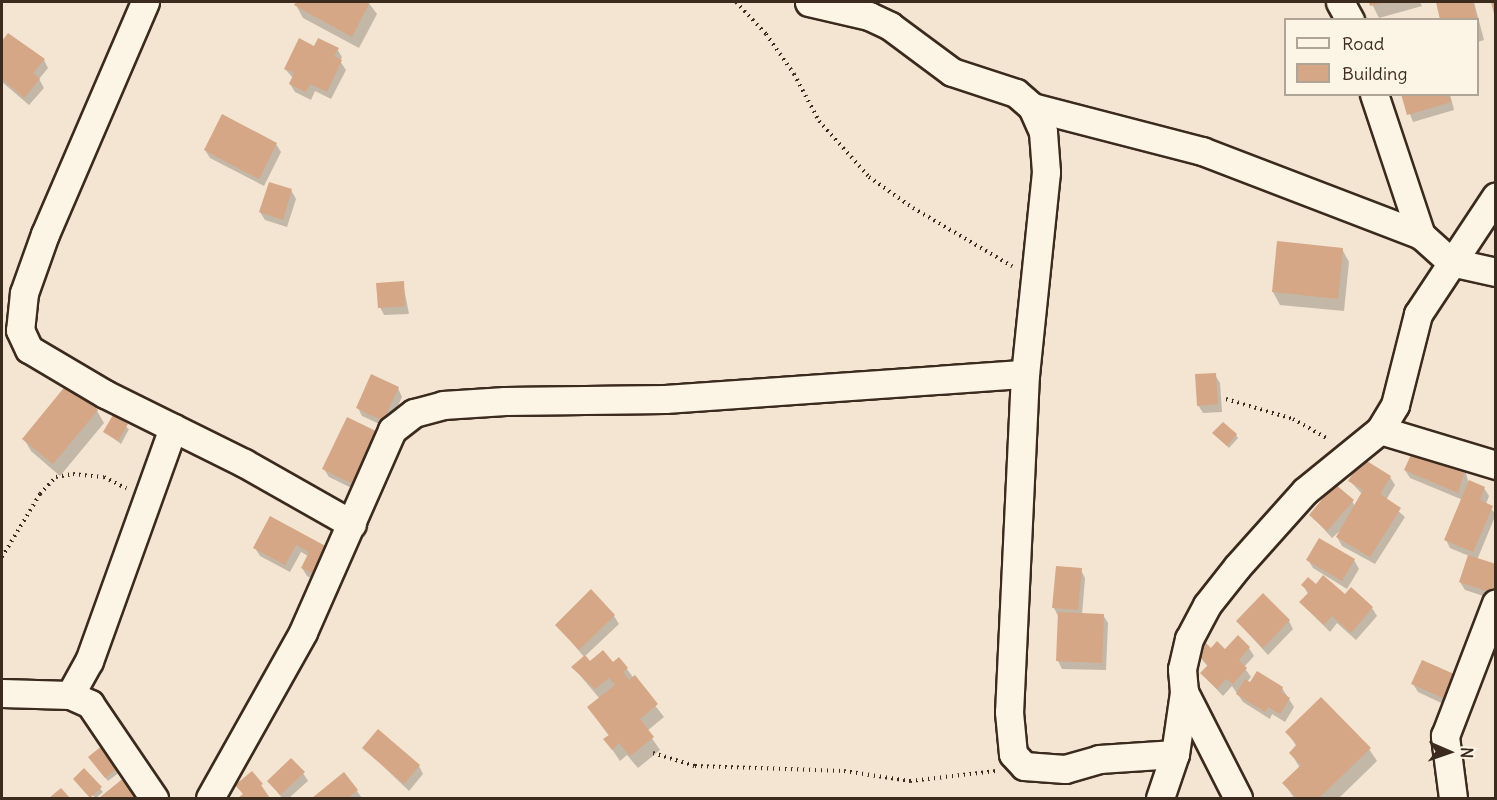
<!DOCTYPE html>
<html>
<head>
<meta charset="utf-8">
<style>
  body { margin:0 }
  #map { position:relative; width:1497px; height:800px; overflow:hidden; background:#f4e5d2; font-family:Delius,sans-serif }
  div>[style] { position:absolute }
  [style*='--x'] { left:calc(var(--x)*1px); top:calc(var(--y)*1px); width:calc(var(--w)*1px); rotate:calc(var(--a)*1deg) }
  .shadow>* { inset:0; background:#0003 }
  .building>* { inset:0; background:#d5a786 }
  .path>* { height:4px; margin-top:-2px; transform-origin:0; background:repeating-linear-gradient(90deg,#3b2a1e 0 1.5px,transparent 0 6px) }
  .roads { filter:drop-shadow(2px 0 #3b2a1e) drop-shadow(-2px 0 #3b2a1e) drop-shadow(0 2px #3b2a1e) drop-shadow(0 -2px #3b2a1e) }
  .minor>* { height:27px; margin:-13.5px; padding:0 13.5px; transform-origin:13.5px; border-radius:13.5px; background:#fcf5e5 }
  span { translate:-50% -50%; white-space:nowrap; text-align:center; line-height:1.15; -webkit-text-stroke:4.5px #fcf5e5; paint-order:stroke }
  .frame { position:absolute; inset:0; border:3px solid #3b2a1e; pointer-events:none }
  .legend { position:absolute; left:1284px; top:18px; width:195px; height:78px; box-sizing:border-box; background:#fcf5e5; border:2px solid #afa495; margin:0; padding:8px 10px; list-style:none; font-size:18px; color:#3b2a1e }
  .legend li { display:flex; align-items:center; gap:12px; height:30px }
  .legend b { width:30px; border:2px solid #afa495 }
  .north { position:absolute; left:1419px; top:722px; width:60px; height:60px; -webkit-text-stroke:4px #fcf5e5; paint-order:stroke; rotate:92deg; font-size:16px; font-weight:700; line-height:24px; text-align:center; color:#3b2a1e }
  .north::after { content:''; display:block; margin:auto; width:21px; height:27px; background:#3b2a1e; clip-path:polygon(50% 0,100% 100%,50% 72%,0 100%) }
</style>
</head>
<body>
<div id="map">
  <div class="shadow">
    <i style="clip-path:polygon(298px 2px,368px 2px,377px 14px,359px 48px,303px 18px,296px 5px)"></i>
    <i style="clip-path:polygon(1371px 2px,1420px 2px,1422px 6px,1379px 18px)"></i>
    <i style="clip-path:polygon(1437px 2px,1474px 2px,1484px 40px,1478px 42px,1478px 20px,1442px 20px)"></i>
    <i style="clip-path:polygon(9px 35px,44px 60px,48px 68px,39px 79px,44px 88px,29px 105px,2px 82px,2px 42px)"></i>
    <i style="clip-path:polygon(315px 49px,337px 49px,342px 57px,340px 61px,346px 70px,331px 99px,315px 91px,311px 100px,295px 92px,290px 84px,293px 78px,285px 69px)"></i>
    <i style="clip-path:polygon(1402px 94px,1450px 94px,1454px 110px,1413px 122px)"></i>
    <i style="clip-path:polygon(276px 144px,281px 152px,264px 186px,210px 158px,205px 150px)"></i>
    <i style="clip-path:polygon(291px 190px,296px 199px,287px 227px,265px 220px,260px 212px)"></i>
    <i style="clip-path:polygon(1278px 243px,1342px 249px,1349px 262px,1344px 311px,1280px 305px,1273px 292px)"></i>
    <i style="clip-path:polygon(403px 283px,409px 314px,384px 315px,380px 307px)"></i>
    <i style="clip-path:polygon(1215px 375px,1220px 383px,1222px 412px,1203px 413px,1198px 405px)"></i>
    <i style="clip-path:polygon(398px 388px,402px 397px,388px 428px,362px 416px,358px 408px)"></i>
    <i style="clip-path:polygon(97px 411px,104px 423px,60px 476px,31px 451px,24px 439px)"></i>
    <i style="clip-path:polygon(113px 417px,129px 429px,121px 444px,105px 432px)"></i>
    <i style="clip-path:polygon(348px 419px,362px 493px,329px 477px,324px 469px)"></i>
    <i style="clip-path:polygon(1214px 434px,1236px 435px,1238px 438px,1229px 448px)"></i>
    <i style="clip-path:polygon(1465px 468px,1468px 481px,1484px 488px,1489px 496px,1486px 504px,1496px 514px,1477px 560px,1496px 566px,1496px 600px,1465px 590px,1460px 582px,1469px 556px,1450px 548px,1446px 540px,1463px 500px,1410px 478px,1405px 470px)"></i>
    <i style="clip-path:polygon(1390px 477px,1395px 485px,1386px 500px,1405px 517px,1375px 564px,1342px 546px,1337px 537px,1342px 529px,1332px 538px,1311px 515px,1352px 501px,1355px 506px,1362px 494px,1350px 481px)"></i>
    <i style="clip-path:polygon(271px 518px,330px 550px,322px 584px,307px 576px,302px 568px,308px 556px,301px 552px,290px 572px,260px 556px,255px 548px)"></i>
    <i style="clip-path:polygon(1308px 560px,1354px 560px,1359px 569px,1347px 589px,1313px 568px)"></i>
    <i style="clip-path:polygon(1081px 570px,1085px 578px,1082px 615px,1103px 615px,1108px 623px,1106px 670px,1062px 669px,1058px 661px,1058px 616px,1054px 608px)"></i>
    <i style="clip-path:polygon(1303px 585px,1345px 596px,1372px 608px,1377px 616px,1356px 640px,1337px 623px,1330px 632px,1301px 603px,1308px 594px)"></i>
    <i style="clip-path:polygon(614px 616px,619px 624px,584px 657px,589px 663px,613px 664px,619px 659px,664px 717px,647px 731px,660px 750px,638px 768px,627px 755px,620px 761px,605px 739px,609px 736px,589px 708px,600px 699px,573px 667px,585px 658px,557px 625px)"></i>
    <i style="clip-path:polygon(1237px 621px,1289px 621px,1293px 629px,1268px 655px)"></i>
    <i style="clip-path:polygon(1249px 648px,1254px 656px,1244px 667px,1251px 677px,1247px 682px,1282px 688px,1294px 707px,1285px 722px,1272px 714px,1270px 719px,1243px 702px,1232px 686px,1223px 696px,1202px 674px,1208px 667px,1197px 653px)"></i>
    <i style="clip-path:polygon(1423px 662px,1454px 709px,1418px 692px,1413px 684px)"></i>
    <i style="clip-path:polygon(1287px 732px,1369px 749px,1377px 761px,1339px 798px,1294px 798px,1284px 783px,1300px 768px,1291px 753px,1297px 747px)"></i>
    <i style="clip-path:polygon(103px 747px,121px 771px,108px 781px,92px 761px)"></i>
    <i style="clip-path:polygon(364px 748px,419px 766px,423px 774px,409px 791px)"></i>
    <i style="clip-path:polygon(84px 770px,103px 792px,96px 798px,76px 782px)"></i>
    <i style="clip-path:polygon(303px 773px,308px 781px,289px 798px,282px 798px,269px 781px)"></i>
    <i style="clip-path:polygon(344px 774px,362px 798px,314px 798px)"></i>
    <i style="clip-path:polygon(125px 778px,143px 798px,101px 798px)"></i>
  </div>
  <div class="building">
    <i style="clip-path:polygon(296px 2px,370px 2px,352px 37px,294px 5px)"></i>
    <i style="clip-path:polygon(1369px 2px,1385px 2px,1370px 6px)"></i>
    <i style="clip-path:polygon(1436px 2px,1473px 2px,1477px 20px,1440px 20px)"></i>
    <i style="clip-path:polygon(1491px 2px,1496px 2px,1496px 18px,1495px 18px)"></i>
    <i style="clip-path:polygon(8px 33px,45px 59px,33px 73px,40px 79px,24px 98px,2px 79px,2px 41px)"></i>
    <i style="clip-path:polygon(299px 38px,314px 46px,318px 38px,339px 48px,334px 56px,342px 60px,327px 92px,310px 84px,306px 92px,289px 84px,294px 73px,284px 69px)"></i>
    <i style="clip-path:polygon(1401px 94px,1448px 94px,1451px 102px,1407px 115px)"></i>
    <i style="clip-path:polygon(222px 114px,277px 143px,259px 179px,204px 150px)"></i>
    <i style="clip-path:polygon(269px 182px,292px 189px,283px 220px,259px 212px)"></i>
    <i style="clip-path:polygon(1277px 241px,1343px 248px,1338px 299px,1272px 292px)"></i>
    <i style="clip-path:polygon(404px 281px,405px 306px,378px 308px,376px 283px)"></i>
    <i style="clip-path:polygon(1216px 373px,1218px 404px,1197px 406px,1195px 374px)"></i>
    <i style="clip-path:polygon(371px 374px,399px 387px,383px 421px,356px 408px)"></i>
    <i style="clip-path:polygon(67px 384px,98px 410px,53px 464px,22px 439px)"></i>
    <i style="clip-path:polygon(113px 415px,128px 424px,118px 441px,103px 432px)"></i>
    <i style="clip-path:polygon(347px 417px,382px 434px,357px 486px,322px 469px)"></i>
    <i style="clip-path:polygon(1223px 422px,1237px 434px,1227px 446px,1212px 433px)"></i>
    <i style="clip-path:polygon(1414px 448px,1466px 466px,1458px 493px,1404px 470px)"></i>
    <i style="clip-path:polygon(1362px 458px,1391px 476px,1380px 494px,1401px 508px,1370px 557px,1336px 537px,1363px 490px,1348px 481px)"></i>
    <i style="clip-path:polygon(1469px 480px,1485px 487px,1480px 500px,1493px 506px,1473px 552px,1444px 540px)"></i>
    <i style="clip-path:polygon(1335px 484px,1354px 500px,1327px 531px,1309px 515px)"></i>
    <i style="clip-path:polygon(270px 516px,331px 549px,317px 576px,301px 568px,309px 552px,296px 545px,285px 565px,253px 548px)"></i>
    <i style="clip-path:polygon(1319px 538px,1355px 559px,1342px 581px,1306px 560px)"></i>
    <i style="clip-path:polygon(1468px 555px,1496px 564px,1493px 593px,1459px 582px)"></i>
    <i style="clip-path:polygon(1056px 566px,1082px 568px,1078px 610px,1052px 608px)"></i>
    <i style="clip-path:polygon(1323px 575px,1345px 594px,1351px 587px,1373px 607px,1351px 633px,1332px 616px,1324px 625px,1299px 602px,1309px 592px,1301px 585px,1308px 577px,1316px 584px)"></i>
    <i style="clip-path:polygon(591px 589px,615px 615px,579px 650px,555px 625px)"></i>
    <i style="clip-path:polygon(1263px 593px,1290px 620px,1263px 648px,1236px 621px)"></i>
    <i style="clip-path:polygon(1058px 612px,1104px 614px,1102px 663px,1056px 661px)"></i>
    <i style="clip-path:polygon(1238px 635px,1250px 647px,1239px 660px,1247px 668px,1233px 684px,1226px 679px,1217px 689px,1200px 673px,1208px 665px,1195px 653px,1205px 642px,1211px 648px,1217px 641px,1225px 649px)"></i>
    <i style="clip-path:polygon(603px 650px,613px 662px,619px 657px,628px 668px,623px 672px,629px 680px,635px 675px,658px 704px,640px 719px,654px 737px,630px 756px,619px 743px,612px 750px,603px 739px,609px 735px,587px 707px,615px 685px,609px 678px,595px 689px,571px 667px,585px 655px,590px 661px)"></i>
    <i style="clip-path:polygon(1422px 660px,1461px 677px,1450px 701px,1411px 684px)"></i>
    <i style="clip-path:polygon(1257px 671px,1283px 687px,1281px 692px,1290px 698px,1280px 714px,1268px 707px,1265px 712px,1236px 694px,1245px 679px,1250px 682px)"></i>
    <i style="clip-path:polygon(1321px 697px,1371px 748px,1319px 798px,1297px 798px,1282px 783px,1301px 765px,1289px 753px,1297px 744px,1285px 732px)"></i>
    <i style="clip-path:polygon(378px 729px,420px 765px,404px 784px,362px 748px)"></i>
    <i style="clip-path:polygon(103px 745px,120px 766px,105px 778px,88px 757px)"></i>
    <i style="clip-path:polygon(291px 758px,305px 772px,280px 795px,267px 781px)"></i>
    <i style="clip-path:polygon(84px 768px,102px 787px,90px 798px,73px 779px)"></i>
    <i style="clip-path:polygon(252px 771px,263px 784px,261px 785px,270px 798px,238px 798px,243px 794px,235px 785px)"></i>
    <i style="clip-path:polygon(344px 772px,358px 790px,348px 798px,312px 798px)"></i>
    <i style="clip-path:polygon(126px 776px,145px 798px,99px 798px)"></i>
    <i style="clip-path:polygon(61px 788px,70px 798px,49px 798px)"></i>
  </div>
  <div class="path">
    <i style="--x:736;--y:2;--w:44;--a:46.8"></i>
    <i style="--x:766;--y:34;--w:49;--a:55"></i>
    <i style="--x:794;--y:74;--w:53;--a:62"></i>
    <i style="--x:819;--y:121;--w:75;--a:48.2"></i>
    <i style="--x:869;--y:177;--w:54;--a:35.2"></i>
    <i style="--x:913;--y:208;--w:115;--a:30.4"></i>
    <i style="--x:1226;--y:399;--w:70;--a:16.6"></i>
    <i style="--x:1293;--y:419;--w:40;--a:29.7"></i>
    <i style="--x:2;--y:557;--w:74;--a:-58.9"></i>
    <i style="--x:40;--y:494;--w:23;--a:-47"></i>
    <i style="--x:56;--y:477;--w:17;--a:-10"></i>
    <i style="--x:73;--y:474;--w:31;--a:6"></i>
    <i style="--x:104;--y:477;--w:25;--a:27"></i>
    <i style="--x:653;--y:753;--w:44;--a:17.2"></i>
    <i style="--x:695;--y:766;--w:149;--a:1.9"></i>
    <i style="--x:844;--y:771;--w:67;--a:8.6"></i>
    <i style="--x:910;--y:781;--w:87;--a:-6.6"></i>
  </div>
  <div class="roads">
    <div class="minor">
      <i style="--x:145;--y:2;--w:253;--a:113.3"></i>
      <i style="--x:45;--y:234;--w:63;--a:109.6"></i>
      <i style="--x:24;--y:293;--w:37;--a:96"></i>
      <i style="--x:20;--y:330;--w:21;--a:65"></i>
      <i style="--x:29;--y:349;--w:88;--a:30.6"></i>
      <i style="--x:105;--y:394;--w:155;--a:26.4"></i>
      <i style="--x:244;--y:463;--w:124;--a:29.5"></i>
      <i style="--x:809;--y:2;--w:62;--a:13.1"></i>
      <i style="--x:869;--y:16;--w:23;--a:25"></i>
      <i style="--x:890;--y:26;--w:77;--a:36.6"></i>
      <i style="--x:952;--y:72;--w:67;--a:18.2"></i>
      <i style="--x:1016;--y:93;--w:21;--a:41"></i>
      <i style="--x:1032;--y:107;--w:27;--a:66"></i>
      <i style="--x:1043;--y:132;--w:40;--a:85.7"></i>
      <i style="--x:1046;--y:172;--w:203;--a:95.9"></i>
      <i style="--x:1025;--y:374;--w:338;--a:92.7"></i>
      <i style="--x:1009;--y:712;--w:42;--a:84.6"></i>
      <i style="--x:1013;--y:754;--w:16;--a:47"></i>
      <i style="--x:1024;--y:766;--w:41;--a:4.2"></i>
      <i style="--x:1065;--y:769;--w:35;--a:-16"></i>
      <i style="--x:1099;--y:759;--w:76;--a:-3.8"></i>
      <i style="--x:1340;--y:2;--w:21;--a:61"></i>
      <i style="--x:1374;--y:94;--w:149;--a:71.6"></i>
      <i style="--x:1032;--y:107;--w:176;--a:14.5"></i>
      <i style="--x:1202;--y:151;--w:235;--a:21"></i>
      <i style="--x:1421;--y:235;--w:40;--a:42"></i>
      <i style="--x:1451;--y:262;--w:46;--a:12.5"></i>
      <i style="--x:1380;--y:430;--w:121;--a:16.8"></i>
      <i style="--x:2;--y:693;--w:68;--a:1.7"></i>
      <i style="--x:70;--y:695;--w:22;--a:24"></i>
      <i style="--x:90;--y:704;--w:114;--a:55.8"></i>
      <i style="--x:70;--y:695;--w:39;--a:-61"></i>
      <i style="--x:89;--y:661;--w:248;--a:-70.2"></i>
      <i style="--x:210;--y:798;--w:190;--a:-60.7"></i>
      <i style="--x:303;--y:632;--w:221;--a:-66.2"></i>
      <i style="--x:392;--y:430;--w:28;--a:-38"></i>
      <i style="--x:414;--y:413;--w:30;--a:-15"></i>
      <i style="--x:443;--y:405;--w:62;--a:-3.7"></i>
      <i style="--x:505;--y:401;--w:160;--a:-0.7"></i>
      <i style="--x:665;--y:399;--w:361;--a:-4"></i>
      <i style="--x:1160;--y:798;--w:46;--a:-71.2"></i>
      <i style="--x:1175;--y:754;--w:63;--a:-81.7"></i>
      <i style="--x:1238;--y:798;--w:119;--a:-117"></i>
      <i style="--x:1184;--y:692;--w:23;--a:-95"></i>
      <i style="--x:1182;--y:669;--w:31;--a:-77"></i>
      <i style="--x:1189;--y:639;--w:38;--a:-62"></i>
      <i style="--x:1207;--y:605;--w:48;--a:-51.7"></i>
      <i style="--x:1237;--y:567;--w:102;--a:-48.2"></i>
      <i style="--x:1305;--y:491;--w:97;--a:-39.1"></i>
      <i style="--x:1380;--y:430;--w:29;--a:-59"></i>
      <i style="--x:1395;--y:405;--w:94;--a:-75.8"></i>
      <i style="--x:1418;--y:314;--w:141;--a:-56.5"></i>
      <i style="--x:1453;--y:798;--w:63;--a:-97.4"></i>
      <i style="--x:1445;--y:736;--w:142;--a:-69"></i>
    </div>
  </div>
  <div class="frame"></div>
  <ul class="legend">
  <li><b style="height:8px;background:#fcf5e5"></b>Road</li>
  <li><b style="height:16px;background:#d5a786"></b>Building</li>
  </ul>
  <div class="north">N</div>
</div>
</body>
</html>
